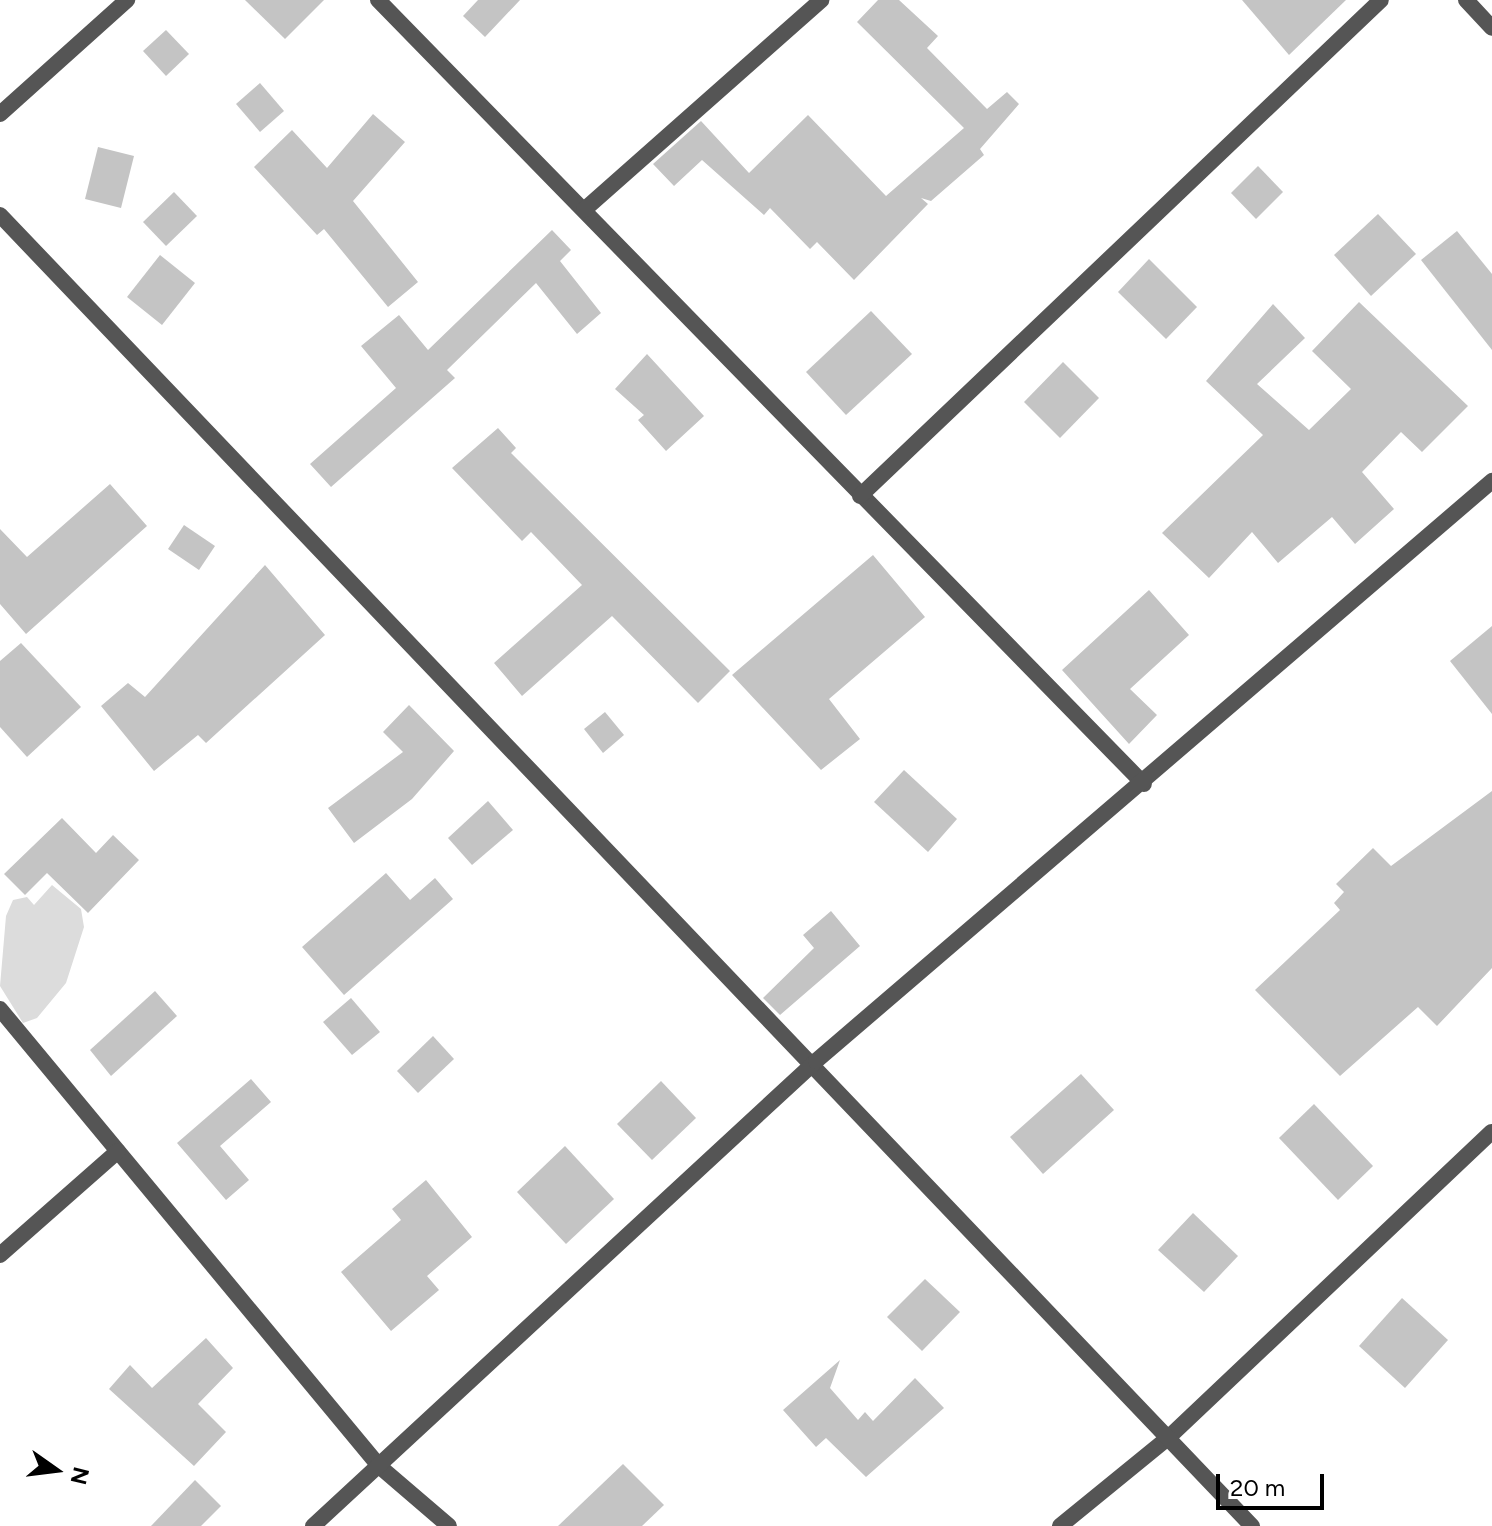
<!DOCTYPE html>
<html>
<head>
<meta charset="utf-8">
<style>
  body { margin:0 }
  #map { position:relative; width:1492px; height:1526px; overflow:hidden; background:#fff; font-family:Figtree,sans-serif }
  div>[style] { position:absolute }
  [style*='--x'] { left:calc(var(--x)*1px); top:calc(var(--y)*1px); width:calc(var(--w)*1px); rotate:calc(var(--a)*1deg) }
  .green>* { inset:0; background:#dcdcdc }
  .building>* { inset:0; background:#c4c4c4 }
  .minor>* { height:16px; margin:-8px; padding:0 8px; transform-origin:8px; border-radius:8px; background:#555 }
  .tertiary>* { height:16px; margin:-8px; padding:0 8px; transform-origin:8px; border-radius:8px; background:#555 }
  span { translate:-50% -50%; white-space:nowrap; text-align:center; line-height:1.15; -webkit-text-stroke:6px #fff; paint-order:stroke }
  .north { position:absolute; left:16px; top:1430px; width:80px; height:80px; -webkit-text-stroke:6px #fff; paint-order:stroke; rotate:104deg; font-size:22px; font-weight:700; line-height:32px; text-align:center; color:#000 }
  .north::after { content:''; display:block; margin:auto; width:28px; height:36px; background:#000; clip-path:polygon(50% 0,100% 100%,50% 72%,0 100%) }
  .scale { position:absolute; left:1216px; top:1474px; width:108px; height:36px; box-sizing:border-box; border:4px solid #000; border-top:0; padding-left:10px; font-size:24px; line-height:28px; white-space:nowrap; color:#000; -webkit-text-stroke:6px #fff; paint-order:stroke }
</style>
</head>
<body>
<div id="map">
  <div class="green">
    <i style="clip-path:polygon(52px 885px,81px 909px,84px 927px,66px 983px,37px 1018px,23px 1023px,0 986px,6px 916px,13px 900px,27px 897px,34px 905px)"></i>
  </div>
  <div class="building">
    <i style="clip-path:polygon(245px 0,324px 0,285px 39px)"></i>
    <i style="clip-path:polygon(478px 0,520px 0,485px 37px,463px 16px)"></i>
    <i style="clip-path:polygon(878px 0,899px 0,938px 36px,927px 48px,987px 109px,1007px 92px,1019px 104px,980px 149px,984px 155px,931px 201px,921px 198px,928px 204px,854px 280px,817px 242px,810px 249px,770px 208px,764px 215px,702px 160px,674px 186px,653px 164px,701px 121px,749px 173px,808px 115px,886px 196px,964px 128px,857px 22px)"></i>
    <i style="clip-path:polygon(1242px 0,1346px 0,1289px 55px)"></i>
    <i style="clip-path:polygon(166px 30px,189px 54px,166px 76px,143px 51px)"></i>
    <i style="clip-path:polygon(260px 83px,284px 111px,260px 132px,236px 104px)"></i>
    <i style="clip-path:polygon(373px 114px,405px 142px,353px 201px,418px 282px,388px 307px,324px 229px,317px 235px,254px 167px,292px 130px,327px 168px)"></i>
    <i style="clip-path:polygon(98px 147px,134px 156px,121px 208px,85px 199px)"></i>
    <i style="clip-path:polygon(1258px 166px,1283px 192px,1256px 219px,1231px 193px)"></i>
    <i style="clip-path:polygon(174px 192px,197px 216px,166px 246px,143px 222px)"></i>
    <i style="clip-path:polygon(1378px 214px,1416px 254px,1371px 296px,1334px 255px)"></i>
    <i style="clip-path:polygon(552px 230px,571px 250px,560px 261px,601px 313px,577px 334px,536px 283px,447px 370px,455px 378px,331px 487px,310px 464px,396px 388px,361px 346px,399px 315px,428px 350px)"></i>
    <i style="clip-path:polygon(1457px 231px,1492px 274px,1492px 350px,1421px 260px)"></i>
    <i style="clip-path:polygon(160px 255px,195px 283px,162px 325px,127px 297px)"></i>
    <i style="clip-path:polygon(1149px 259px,1197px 307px,1166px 339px,1118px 292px)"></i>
    <i style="clip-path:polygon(1359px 302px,1468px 406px,1422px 452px,1401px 432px,1362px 472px,1394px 509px,1355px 544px,1332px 517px,1278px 563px,1252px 532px,1209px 578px,1162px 533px,1263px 435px,1206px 381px,1273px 304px,1305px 338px,1257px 384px,1309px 430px,1351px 389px,1312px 351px)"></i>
    <i style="clip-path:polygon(871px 311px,912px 354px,846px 415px,806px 372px)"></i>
    <i style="clip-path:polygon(647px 354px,704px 416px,666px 451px,638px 420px,644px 415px,615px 389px)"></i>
    <i style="clip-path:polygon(1063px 362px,1099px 398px,1060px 438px,1024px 402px)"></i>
    <i style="clip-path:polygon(498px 428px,516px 448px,511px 453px,730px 671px,698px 703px,612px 616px,522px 696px,494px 663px,582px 585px,531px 532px,522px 541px,452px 468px)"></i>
    <i style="clip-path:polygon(110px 484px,147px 526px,26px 634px,0 604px,0 529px,27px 557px)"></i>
    <i style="clip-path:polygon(184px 525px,215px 546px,199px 570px,168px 549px)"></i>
    <i style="clip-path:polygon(873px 555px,925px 617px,829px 699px,860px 739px,821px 770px,732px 675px)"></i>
    <i style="clip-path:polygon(265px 565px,325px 635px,206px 743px,198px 735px,154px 771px,101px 706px,128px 683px,145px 697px)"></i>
    <i style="clip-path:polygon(1149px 590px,1189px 635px,1130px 689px,1157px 715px,1129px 744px,1062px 670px)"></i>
    <i style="clip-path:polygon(1492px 626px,1492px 714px,1450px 661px)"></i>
    <i style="clip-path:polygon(21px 643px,81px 707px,27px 757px,0 727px,0 661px)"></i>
    <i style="clip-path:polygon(409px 705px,454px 751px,412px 799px,354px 843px,328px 808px,403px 752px,383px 732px)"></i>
    <i style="clip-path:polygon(605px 712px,624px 735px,603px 753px,584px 729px)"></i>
    <i style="clip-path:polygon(904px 770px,957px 819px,928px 852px,874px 802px)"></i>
    <i style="clip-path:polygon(1492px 791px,1492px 968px,1437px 1026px,1418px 1007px,1340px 1076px,1255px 990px,1340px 910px,1334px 903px,1344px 892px,1336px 884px,1373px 848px,1391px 866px)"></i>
    <i style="clip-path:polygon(488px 801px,513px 830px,472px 865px,448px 838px)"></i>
    <i style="clip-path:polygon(62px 818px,96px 853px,113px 835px,139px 860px,88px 913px,47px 873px,25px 895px,4px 874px)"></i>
    <i style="clip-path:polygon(386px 873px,410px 900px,435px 878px,453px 899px,344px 995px,302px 947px)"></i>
    <i style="clip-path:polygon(831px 911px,860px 946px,780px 1015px,763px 998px,814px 948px,803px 935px)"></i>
    <i style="clip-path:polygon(155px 991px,177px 1016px,111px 1076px,90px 1050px)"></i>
    <i style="clip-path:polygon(351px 998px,380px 1032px,352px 1055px,323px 1022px)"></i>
    <i style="clip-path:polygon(433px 1036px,454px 1059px,418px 1093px,397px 1071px)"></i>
    <i style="clip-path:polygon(1081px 1074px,1114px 1110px,1043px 1174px,1010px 1137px)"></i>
    <i style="clip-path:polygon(251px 1079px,271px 1102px,220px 1146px,249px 1180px,226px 1200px,177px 1143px)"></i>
    <i style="clip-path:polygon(661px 1081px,696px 1118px,652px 1160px,617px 1124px)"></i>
    <i style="clip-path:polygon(1314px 1104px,1373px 1166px,1338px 1200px,1279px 1138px)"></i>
    <i style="clip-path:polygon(565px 1146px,614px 1199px,566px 1244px,517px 1192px)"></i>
    <i style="clip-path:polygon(426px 1180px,472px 1237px,427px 1276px,439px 1290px,391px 1331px,341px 1272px,401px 1220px,392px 1209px)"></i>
    <i style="clip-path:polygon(1193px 1213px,1238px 1256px,1204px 1292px,1158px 1250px)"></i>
    <i style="clip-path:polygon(925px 1279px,960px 1312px,922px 1351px,887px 1317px)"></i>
    <i style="clip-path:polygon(1402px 1298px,1448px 1340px,1405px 1388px,1359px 1346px)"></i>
    <i style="clip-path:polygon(206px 1338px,233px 1368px,198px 1404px,226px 1432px,194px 1466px,109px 1389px,130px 1365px,152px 1388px)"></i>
    <i style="clip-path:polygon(840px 1360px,830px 1388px,858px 1420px,865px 1412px,873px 1421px,915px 1378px,944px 1408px,866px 1477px,826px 1438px,816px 1447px,783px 1410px)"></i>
    <i style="clip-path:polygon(623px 1464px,664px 1505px,642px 1526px,558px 1526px)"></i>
    <i style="clip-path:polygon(195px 1480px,221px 1506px,201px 1526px,151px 1526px)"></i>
  </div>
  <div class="minor">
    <i style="--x:378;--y:0;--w:1096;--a:45.67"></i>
    <i style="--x:1466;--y:0;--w:38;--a:47"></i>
    <i style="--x:584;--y:210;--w:317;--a:-41.5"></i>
    <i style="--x:860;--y:496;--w:719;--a:-43.59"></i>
    <i style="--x:0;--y:1009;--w:594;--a:50.33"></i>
    <i style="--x:379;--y:1466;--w:92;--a:40.6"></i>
    <i style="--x:0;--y:1255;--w:157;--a:-41.4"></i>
    <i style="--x:1060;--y:1526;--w:141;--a:-39.2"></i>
    <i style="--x:1169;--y:1437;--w:444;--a:-43.4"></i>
  </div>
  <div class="tertiary">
    <i style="--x:0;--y:114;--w:171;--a:-41.9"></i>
    <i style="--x:0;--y:215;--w:1813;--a:46.32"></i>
    <i style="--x:313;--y:1526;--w:685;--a:-42.75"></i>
    <i style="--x:816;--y:1061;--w:891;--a:-40.63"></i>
  </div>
  <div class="north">N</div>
  <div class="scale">20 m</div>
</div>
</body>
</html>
